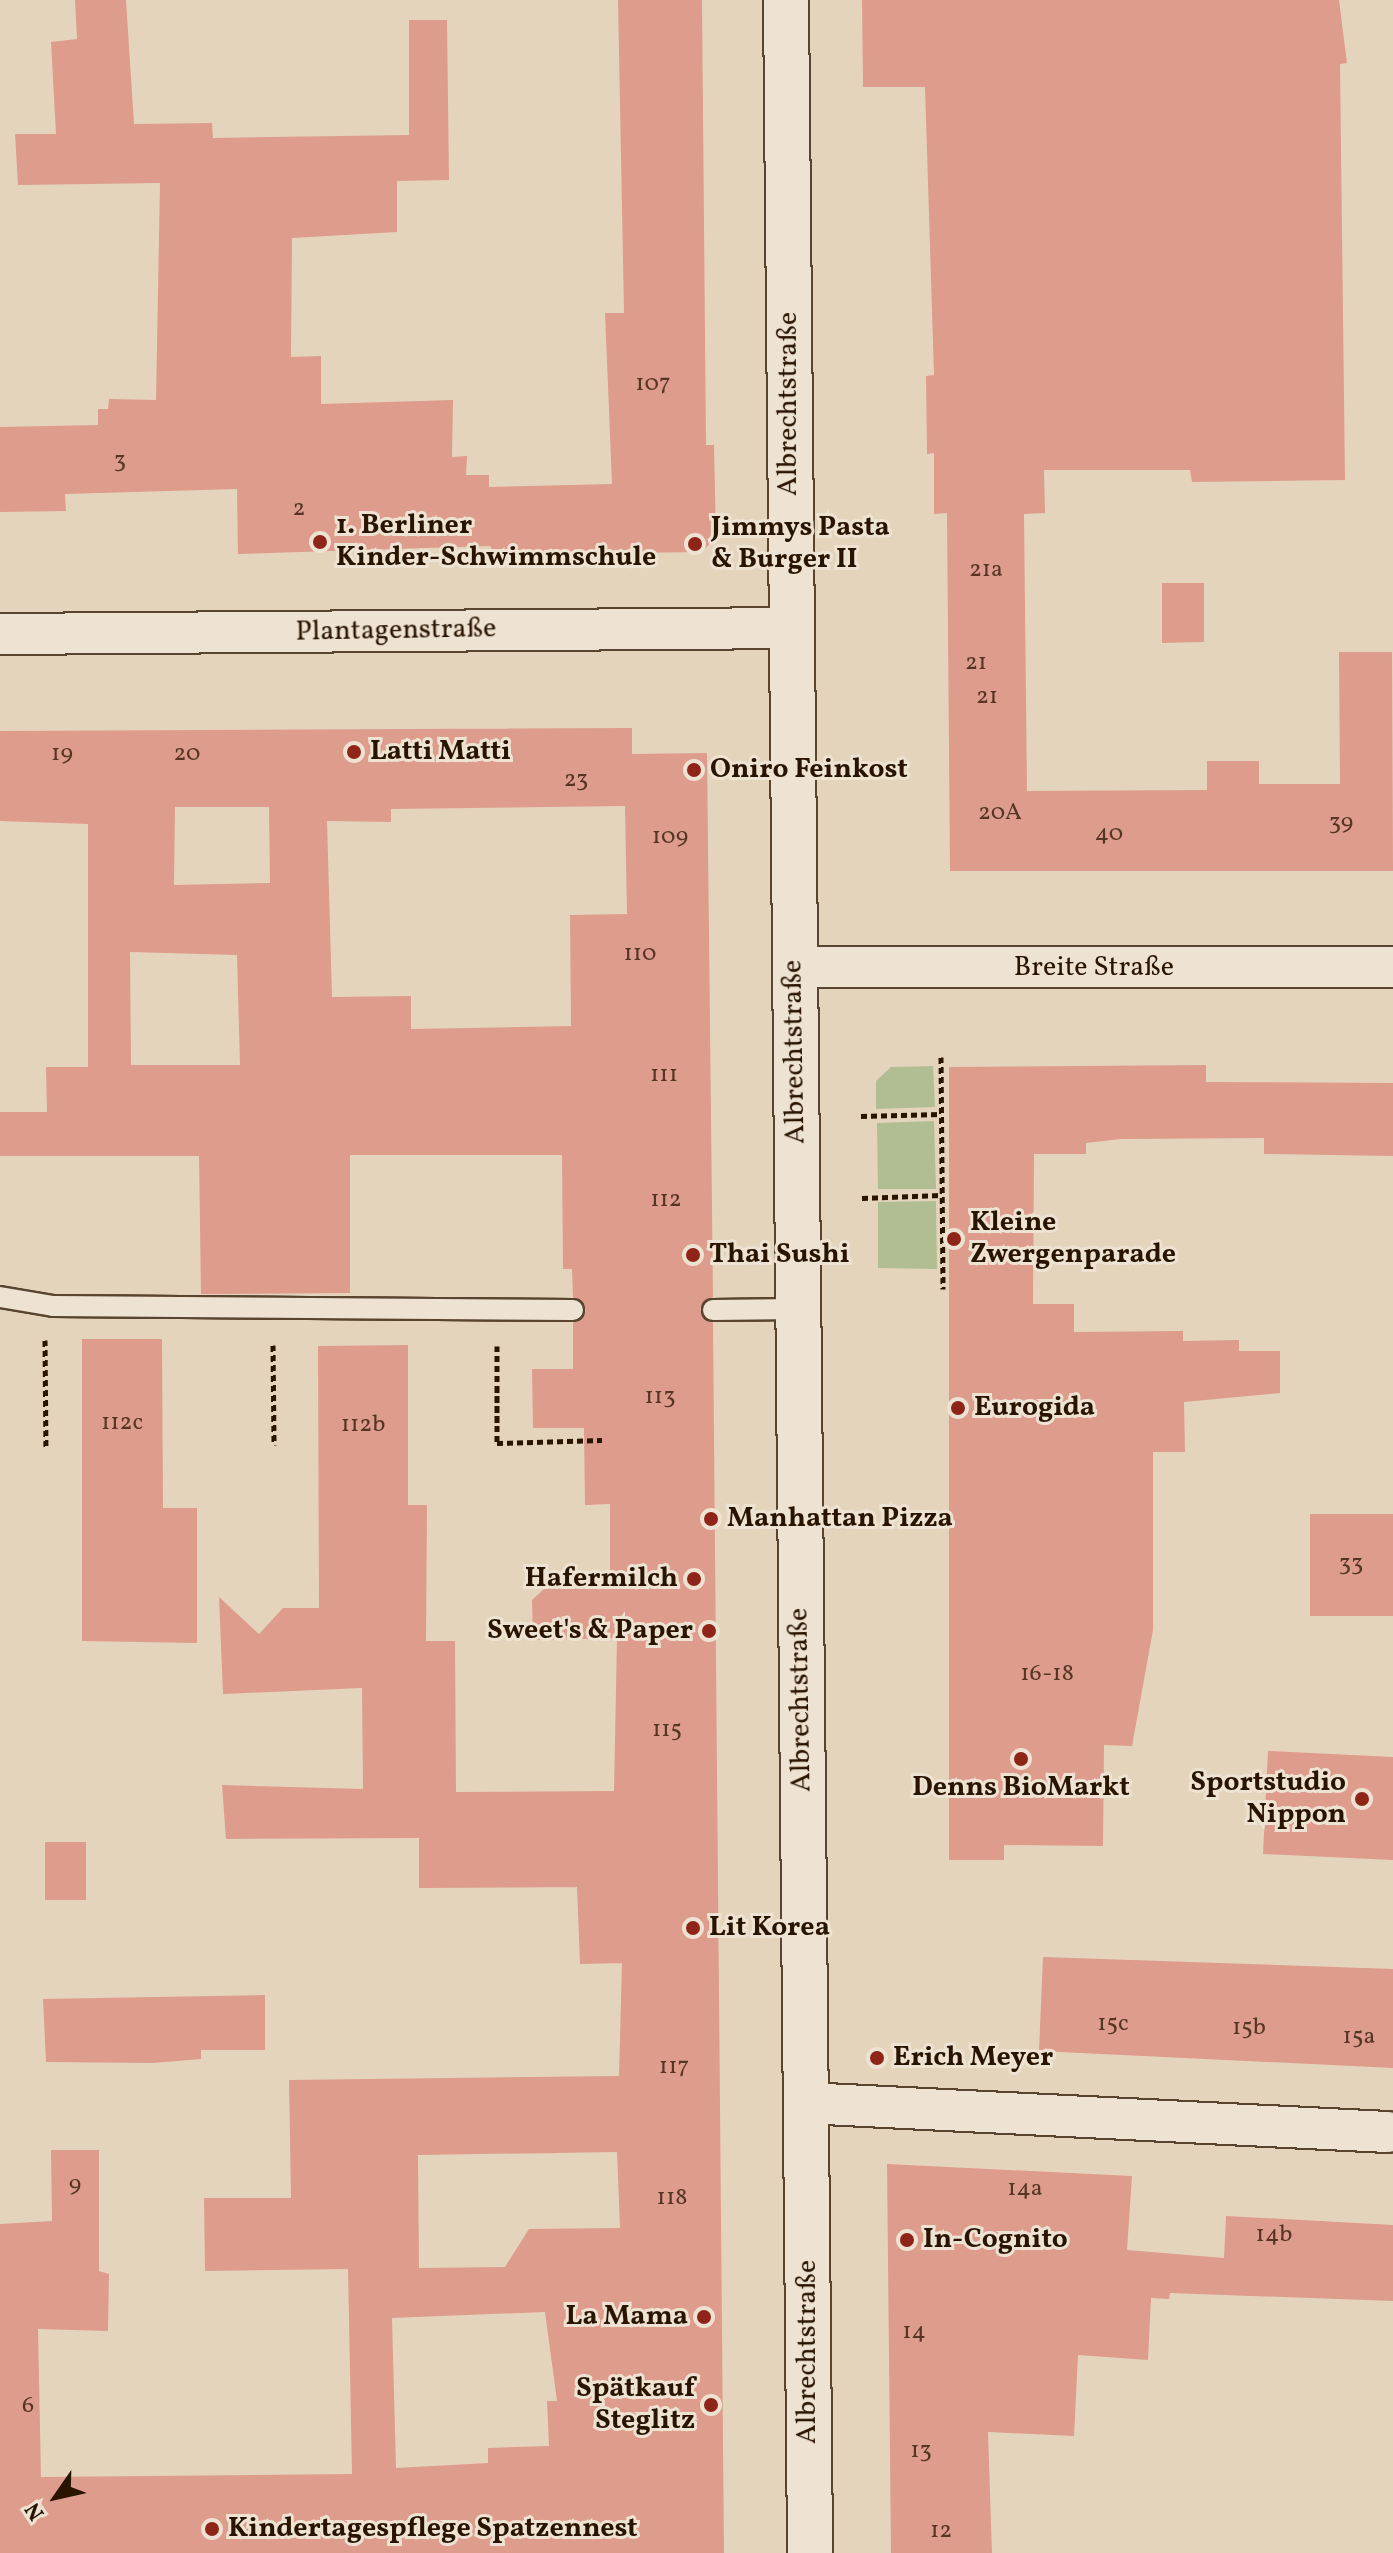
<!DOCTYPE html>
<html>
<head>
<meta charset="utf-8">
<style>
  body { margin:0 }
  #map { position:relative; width:1393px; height:2553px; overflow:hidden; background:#e5d4bc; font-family:Vollkorn,serif }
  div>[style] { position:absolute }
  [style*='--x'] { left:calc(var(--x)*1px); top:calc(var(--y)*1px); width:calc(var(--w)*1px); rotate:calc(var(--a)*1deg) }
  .green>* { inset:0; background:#b1bd93 }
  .building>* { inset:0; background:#de9c8c }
  .path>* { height:5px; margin-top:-2.5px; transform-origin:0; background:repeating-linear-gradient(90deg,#291400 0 6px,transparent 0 10px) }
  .roads { filter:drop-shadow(2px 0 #58442f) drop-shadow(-2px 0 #58442f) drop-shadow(0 2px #58442f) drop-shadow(0 -2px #58442f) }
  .lane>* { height:20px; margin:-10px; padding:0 10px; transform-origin:10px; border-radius:10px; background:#eee3d3 }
  .street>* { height:40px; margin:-20px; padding:0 20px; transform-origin:20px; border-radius:20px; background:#eee3d3 }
  .secondary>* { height:44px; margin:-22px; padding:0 22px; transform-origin:22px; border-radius:22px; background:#eee3d3 }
  .dots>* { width:22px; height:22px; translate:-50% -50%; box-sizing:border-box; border:4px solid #eee3d3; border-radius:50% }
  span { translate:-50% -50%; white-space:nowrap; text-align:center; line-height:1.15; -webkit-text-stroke:6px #eee3d3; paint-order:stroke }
  .number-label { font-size:24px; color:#563623 }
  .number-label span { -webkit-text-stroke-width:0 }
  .street-label { font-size:28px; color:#291400 }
  .poi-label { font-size:28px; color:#291400; font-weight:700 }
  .left { translate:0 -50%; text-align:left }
  .right { translate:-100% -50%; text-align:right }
  .north { position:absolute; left:16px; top:2457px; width:80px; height:80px; -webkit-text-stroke:6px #eee3d3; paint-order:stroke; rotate:236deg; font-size:22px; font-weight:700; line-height:32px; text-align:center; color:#291400 }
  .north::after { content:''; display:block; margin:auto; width:28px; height:36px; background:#291400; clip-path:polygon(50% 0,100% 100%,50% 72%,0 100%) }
</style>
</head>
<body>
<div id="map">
  <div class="green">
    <i style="clip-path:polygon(933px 1066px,935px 1107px,876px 1109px,876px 1081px,891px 1067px)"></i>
    <i style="clip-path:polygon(934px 1121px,936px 1189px,878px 1189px,877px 1123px)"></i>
    <i style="clip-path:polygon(936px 1201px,937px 1269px,878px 1268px,878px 1202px)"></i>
  </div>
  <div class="building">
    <i style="clip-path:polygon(75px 0,126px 0,134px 124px,212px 123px,213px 138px,409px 135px,409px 20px,447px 20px,449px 180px,397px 181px,397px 232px,292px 238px,291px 357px,321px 356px,321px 404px,453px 400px,452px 457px,467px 456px,466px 475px,489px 475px,489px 487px,612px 484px,605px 313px,624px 313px,618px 0,702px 0,706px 445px,714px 445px,716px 538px,701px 552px,496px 555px,490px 546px,238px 554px,237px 489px,65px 494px,66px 511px,0 512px,0 427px,98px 425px,98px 409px,108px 409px,109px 399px,156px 400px,160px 183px,18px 185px,15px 134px,56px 134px,51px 42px,77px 39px)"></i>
    <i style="clip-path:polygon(862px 0,1339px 0,1347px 63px,1340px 64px,1345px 480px,1192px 482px,1190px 470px,1044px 470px,1045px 513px,1024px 514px,1027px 791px,1207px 790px,1207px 761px,1259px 761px,1259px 784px,1340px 784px,1339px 652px,1392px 652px,1393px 871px,950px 871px,947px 513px,934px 514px,934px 453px,927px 454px,926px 376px,934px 375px,925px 87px,863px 87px)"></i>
    <i style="clip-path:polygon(1162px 583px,1204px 583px,1204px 642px,1162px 643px)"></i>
    <i style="clip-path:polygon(evenodd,632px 728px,632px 754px,707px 753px,713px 1297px,700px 1309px,713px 1323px,724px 2553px,0 2553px,0 2224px,52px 2221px,51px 2150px,99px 2150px,99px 2271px,109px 2274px,108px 2331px,38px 2329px,41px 2477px,352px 2474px,348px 2269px,205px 2271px,204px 2198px,291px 2198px,289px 2080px,619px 2076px,622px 1963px,580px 1964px,577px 1887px,419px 1888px,419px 1838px,226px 1839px,222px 1785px,363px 1789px,362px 1688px,223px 1694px,219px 1597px,259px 1634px,283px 1608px,319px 1608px,318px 1346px,408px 1345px,408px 1505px,427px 1505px,426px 1641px,455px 1641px,456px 1792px,614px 1791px,617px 1638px,533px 1640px,532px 1600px,545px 1588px,610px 1589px,610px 1504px,585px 1505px,584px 1428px,533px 1428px,532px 1369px,573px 1369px,573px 1323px,586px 1311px,573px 1297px,572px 1269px,563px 1269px,562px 1155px,350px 1155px,350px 1293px,209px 1294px,201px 1294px,199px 1156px,0 1156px,0 1112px,47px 1112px,46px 1067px,88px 1067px,88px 824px,0 821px,0 731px,632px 728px,625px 806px,627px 914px,570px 915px,571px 1026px,411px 1029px,411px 996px,332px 997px,327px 821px,391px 822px,391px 809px,625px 806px,632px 728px,175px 807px,269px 807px,270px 883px,174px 885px,175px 807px,632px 728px,130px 952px,237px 955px,240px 1065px,131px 1065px,130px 952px,632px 728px,617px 2152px,620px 2228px,529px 2229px,505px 2267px,419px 2268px,418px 2155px,617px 2152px,632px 728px,545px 2312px,557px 2401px,547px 2401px,549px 2446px,488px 2448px,488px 2463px,396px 2468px,392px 2318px,545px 2312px)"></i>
    <i style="clip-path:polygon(1206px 1065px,1206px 1082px,1393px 1083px,1393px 1156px,1264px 1154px,1264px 1138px,1121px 1139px,1086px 1143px,1086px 1154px,1034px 1154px,1033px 1304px,1074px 1304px,1074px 1332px,1183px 1331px,1183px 1341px,1239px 1340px,1239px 1351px,1280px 1351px,1280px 1393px,1184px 1402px,1185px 1452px,1153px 1452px,1153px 1630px,1132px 1746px,1104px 1745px,1103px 1846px,1004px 1845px,1004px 1860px,949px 1860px,949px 1067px)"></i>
    <i style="clip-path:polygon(82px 1339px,162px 1339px,163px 1508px,197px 1508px,197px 1643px,82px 1641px)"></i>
    <i style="clip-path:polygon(1310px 1514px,1393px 1514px,1393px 1616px,1310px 1616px)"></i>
    <i style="clip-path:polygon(1268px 1751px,1393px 1757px,1393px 1860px,1263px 1854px)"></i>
    <i style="clip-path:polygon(45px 1842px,86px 1842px,86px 1900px,45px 1900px)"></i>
    <i style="clip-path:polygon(1043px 1957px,1393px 1969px,1393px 2068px,1039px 2051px)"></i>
    <i style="clip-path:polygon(265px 1995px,265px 2050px,201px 2050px,201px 2059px,153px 2063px,46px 2062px,43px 1999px)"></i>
    <i style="clip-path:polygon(887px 2164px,1132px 2176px,1127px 2250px,1224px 2258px,1226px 2216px,1393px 2225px,1393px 2301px,1170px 2293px,1169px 2299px,1151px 2298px,1148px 2360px,1078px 2355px,1074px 2436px,988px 2432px,992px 2553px,891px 2553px)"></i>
  </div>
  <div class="path">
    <i style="--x:941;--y:1057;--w:232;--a:89.5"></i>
    <i style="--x:861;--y:1116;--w:80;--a:-1.4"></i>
    <i style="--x:862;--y:1198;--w:79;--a:-2.2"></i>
    <i style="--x:45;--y:1340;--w:107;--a:89.5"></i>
    <i style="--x:273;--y:1345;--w:100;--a:89.4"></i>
    <i style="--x:497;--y:1346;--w:97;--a:90"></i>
    <i style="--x:497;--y:1443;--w:105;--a:-1.6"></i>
  </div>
  <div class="roads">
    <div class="lane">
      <i style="--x:0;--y:1297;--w:54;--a:9.6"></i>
      <i style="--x:53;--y:1306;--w:520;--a:0.44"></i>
      <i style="--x:713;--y:1310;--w:84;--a:-0.7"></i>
    </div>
    <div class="street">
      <i style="--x:0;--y:634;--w:791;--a:-0.43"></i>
      <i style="--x:794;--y:967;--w:599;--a:0"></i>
      <i style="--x:805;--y:2103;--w:583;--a:2.85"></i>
    </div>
    <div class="secondary">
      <i style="--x:786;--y:0;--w:2553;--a:89.46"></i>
    </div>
  </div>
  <div class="dots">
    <i style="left:320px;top:542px;background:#8f2418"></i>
    <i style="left:695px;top:544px;background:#8f2418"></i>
    <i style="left:354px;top:752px;background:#8f2418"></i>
    <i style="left:694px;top:770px;background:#8f2418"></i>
    <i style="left:954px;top:1239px;background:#8f2418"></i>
    <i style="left:693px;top:1255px;background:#8f2418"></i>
    <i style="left:958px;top:1408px;background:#8f2418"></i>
    <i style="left:711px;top:1519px;background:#8f2418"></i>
    <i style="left:694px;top:1579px;background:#8f2418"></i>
    <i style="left:709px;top:1631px;background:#8f2418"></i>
    <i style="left:1021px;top:1759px;background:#8f2418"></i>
    <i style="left:1362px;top:1799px;background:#8f2418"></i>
    <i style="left:693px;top:1928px;background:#8f2418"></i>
    <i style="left:877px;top:2058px;background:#8f2418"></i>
    <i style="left:907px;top:2240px;background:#8f2418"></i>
    <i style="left:704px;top:2317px;background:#8f2418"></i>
    <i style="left:711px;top:2405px;background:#8f2418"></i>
    <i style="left:212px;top:2529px;background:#8f2418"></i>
  </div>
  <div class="number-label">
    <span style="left:653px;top:385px">107</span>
    <span style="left:120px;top:462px">3</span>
    <span style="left:299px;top:510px">2</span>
    <span style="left:986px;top:571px">21a</span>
    <span style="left:976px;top:664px">21</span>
    <span style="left:987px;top:698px">21</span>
    <span style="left:62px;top:755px">19</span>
    <span style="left:187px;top:755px">20</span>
    <span style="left:576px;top:781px">23</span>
    <span style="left:1000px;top:814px">20A</span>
    <span style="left:1341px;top:824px">39</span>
    <span style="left:1109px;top:835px">40</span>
    <span style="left:670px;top:838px">109</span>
    <span style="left:640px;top:955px">110</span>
    <span style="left:664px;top:1076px">111</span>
    <span style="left:666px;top:1201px">112</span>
    <span style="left:660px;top:1398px">113</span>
    <span style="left:122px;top:1424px">112c</span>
    <span style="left:363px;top:1426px">112b</span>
    <span style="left:1351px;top:1565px">33</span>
    <span style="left:1047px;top:1675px">16-18</span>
    <span style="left:667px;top:1731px">115</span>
    <span style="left:1113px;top:2025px">15c</span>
    <span style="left:1249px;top:2029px">15b</span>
    <span style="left:1359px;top:2038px">15a</span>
    <span style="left:674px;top:2068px">117</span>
    <span style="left:75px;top:2186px">9</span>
    <span style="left:1025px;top:2190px">14a</span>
    <span style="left:672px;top:2199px">118</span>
    <span style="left:1274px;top:2236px">14b</span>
    <span style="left:914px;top:2333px">14</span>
    <span style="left:28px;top:2407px">6</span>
    <span style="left:921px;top:2452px">13</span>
    <span style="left:941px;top:2532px">12</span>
  </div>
  <div class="street-label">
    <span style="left:789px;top:404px;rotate:-90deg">Albrechtstraße</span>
    <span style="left:396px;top:631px;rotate:-1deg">Plantagenstraße</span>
    <span style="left:1094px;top:968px">Breite Straße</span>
    <span style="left:795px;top:1052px;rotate:-91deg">Albrechtstraße</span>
    <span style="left:801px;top:1700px;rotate:-91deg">Albrechtstraße</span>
    <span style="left:808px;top:2352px;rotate:-90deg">Albrechtstraße</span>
  </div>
  <div class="poi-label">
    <span class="left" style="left:336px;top:542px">1. Berliner<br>Kinder-Schwimmschule</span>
    <span class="left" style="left:711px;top:544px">Jimmys Pasta<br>&amp; Burger II</span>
    <span class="left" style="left:370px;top:752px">Latti Matti</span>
    <span class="left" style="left:710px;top:770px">Oniro Feinkost</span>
    <span class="left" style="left:970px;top:1239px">Kleine<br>Zwergenparade</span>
    <span class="left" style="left:709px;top:1255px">Thai Sushi</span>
    <span class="left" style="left:974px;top:1408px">Eurogida</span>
    <span class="left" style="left:727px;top:1519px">Manhattan Pizza</span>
    <span class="right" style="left:678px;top:1579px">Hafermilch</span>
    <span class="right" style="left:693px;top:1631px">Sweet's &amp; Paper</span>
    <span class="right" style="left:1346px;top:1799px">Sportstudio<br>Nippon</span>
    <span style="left:1021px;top:1788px">Denns BioMarkt</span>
    <span class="left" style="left:709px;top:1928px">Lit Korea</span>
    <span class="left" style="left:893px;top:2058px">Erich Meyer</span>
    <span class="left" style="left:923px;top:2240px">In-Cognito</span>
    <span class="right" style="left:688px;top:2317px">La Mama</span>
    <span class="right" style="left:695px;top:2405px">Spätkauf<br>Steglitz</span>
    <span class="left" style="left:228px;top:2529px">Kindertagespflege Spatzennest</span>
  </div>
  <div class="north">N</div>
</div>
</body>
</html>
